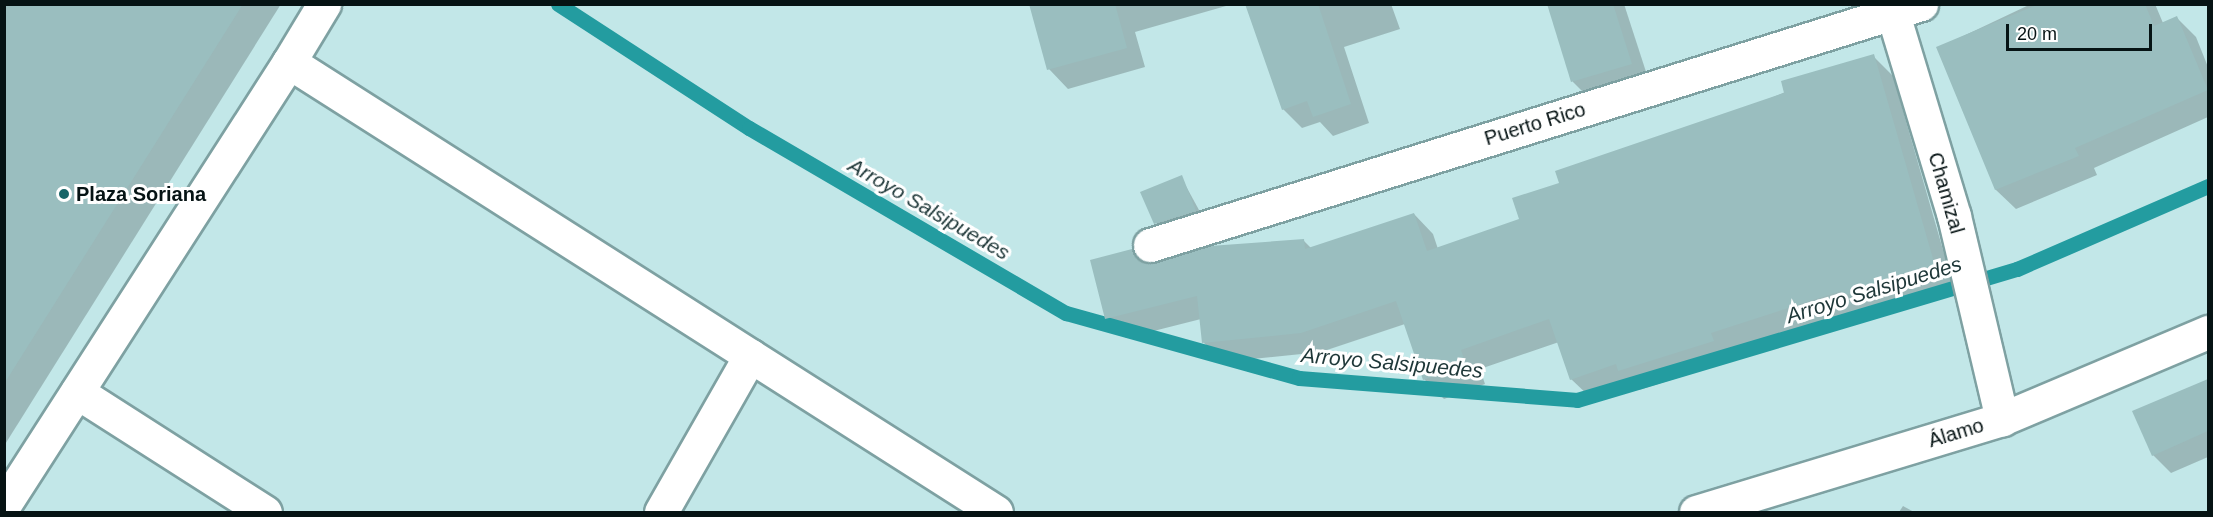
<!DOCTYPE html>
<html>
<head>
<meta charset="utf-8">
<style>
  body { margin:0 }
  #map { position:relative; width:2213px; height:517px; overflow:hidden; background:#c2e7e8; font-family:Arial,sans-serif }
  div>[style] { position:absolute }
  [style*='--x'] { left:calc(var(--x)*1px); top:calc(var(--y)*1px); width:calc(var(--w)*1px); rotate:calc(var(--a)*1deg) }
  .shadow>* { inset:0; background:#0003 }
  .stream>* { height:15px; margin:-7.5px; padding:0 7.5px; transform-origin:7.5px; border-radius:7.5px; background:#239ca0 }
  .building>* { inset:0; background:#9abebf }
  .roads { filter:drop-shadow(2px 0 #7ea1a2) drop-shadow(-2px 0 #7ea1a2) drop-shadow(0 2px #7ea1a2) drop-shadow(0 -2px #7ea1a2) }
  .minor>* { height:33px; margin:-16.5px; padding:0 16.5px; transform-origin:16.5px; border-radius:16.5px; background:#fff }
  .dots>* { width:16px; height:16px; translate:-50% -50%; box-sizing:border-box; border:3px solid #fff; border-radius:50% }
  span { translate:-50% -50%; white-space:nowrap; text-align:center; line-height:1.15; -webkit-text-stroke:6px #fff; paint-order:stroke }
  .street-label { font-size:20px; color:#061314 }
  .poi-label { font-size:20px; color:#061314; font-weight:700 }
  .left { translate:0 -50%; text-align:left }
  .water-label { font-size:21px; color:#1e3738; font-style:italic }
  .frame { position:absolute; inset:0; border:6px solid #061314; pointer-events:none }
  .scale { position:absolute; left:2006px; top:24px; width:146px; height:27px; box-sizing:border-box; border:3px solid #061314; border-top:0; padding-left:8px; font-size:18px; line-height:21px; white-space:nowrap; color:#061314; -webkit-text-stroke:4px #fff; paint-order:stroke }
</style>
</head>
<body>
<div id="map">
  <div class="shadow">
    <i style="clip-path:polygon(4px 4px,281px 4px,4px 446px)"></i>
    <i style="clip-path:polygon(1030px 4px,1233px 4px,1135px 32px,1145px 67px,1068px 89px,1049px 69px)"></i>
    <i style="clip-path:polygon(1246px 4px,1391px 4px,1400px 29px,1344px 47px,1369px 123px,1333px 136px,1320px 122px,1302px 128px,1283px 109px)"></i>
    <i style="clip-path:polygon(1548px 4px,1624px 4px,1649px 81px,1590px 99px,1573px 82px)"></i>
    <i style="clip-path:polygon(2031px 4px,2155px 4px,2163px 23px,2177px 18px,2196px 37px,2208px 67px,2208px 117px,2094px 168px,2097px 175px,2016px 209px,1996px 190px,1938px 48px)"></i>
    <i style="clip-path:polygon(1873px 56px,1893px 76px,1954px 288px,1863px 314px,1859px 310px,1730px 352px,1732px 361px,1639px 390px,1633px 384px,1591px 398px,1571px 379px,1559px 342px,1480px 369px,1485px 384px,1444px 399px,1424px 379px,1405px 324px,1321px 352px,1223px 362px,1204px 343px,1201px 319px,1126px 338px,1107px 318px,1132px 251px,1155px 265px,1303px 240px,1311px 248px,1414px 214px,1433px 234px,1438px 249px,1521px 220px,1561px 184px)"></i>
    <i style="clip-path:polygon(1181px 177px,1205px 221px,1166px 233px,1156px 223px)"></i>
    <i style="clip-path:polygon(2208px 380px,2208px 457px,2171px 473px,2153px 455px,2134px 412px)"></i>
    <i style="clip-path:polygon(1903px 506px,1914px 512px,1899px 512px)"></i>
  </div>
  <div class="stream">
    <i style="--x:558;--y:4;--w:228;--a:33"></i>
    <i style="--x:749;--y:128;--w:367;--a:30.3"></i>
    <i style="--x:1066;--y:313;--w:242;--a:15.6"></i>
    <i style="--x:1299;--y:378;--w:279;--a:4.5"></i>
    <i style="--x:1577;--y:400;--w:459;--a:-16.6"></i>
    <i style="--x:2017;--y:269;--w:208;--a:-23.5"></i>
  </div>
  <div class="building">
    <i style="clip-path:polygon(4px 4px,243px 4px,4px 384px)"></i>
    <i style="clip-path:polygon(1029px 4px,1115px 4px,1127px 48px,1047px 70px)"></i>
    <i style="clip-path:polygon(1245px 4px,1318px 4px,1351px 104px,1313px 117px,1307px 101px,1282px 110px)"></i>
    <i style="clip-path:polygon(1547px 4px,1613px 4px,1632px 64px,1571px 82px)"></i>
    <i style="clip-path:polygon(2039px 4px,2145px 4px,2154px 26px,2177px 16px,2208px 90px,2075px 148px,2079px 156px,1995px 190px,1936px 47px)"></i>
    <i style="clip-path:polygon(1874px 54px,1936px 269px,1842px 296px,1841px 291px,1711px 333px,1714px 341px,1618px 371px,1616px 364px,1570px 380px,1549px 319px,1461px 350px,1466px 365px,1423px 380px,1396px 301px,1301px 333px,1202px 343px,1197px 296px,1105px 319px,1090px 260px,1132px 249px,1138px 259px,1155px 263px,1210px 246px,1304px 239px,1305px 249px,1414px 213px,1427px 251px,1519px 219px,1512px 198px,1559px 183px,1555px 171px,1784px 93px,1781px 81px)"></i>
    <i style="clip-path:polygon(1182px 175px,1196px 211px,1154px 224px,1140px 192px)"></i>
    <i style="clip-path:polygon(2208px 379px,2208px 431px,2152px 456px,2132px 411px)"></i>
  </div>
  <div class="roads">
    <div class="minor">
      <i style="--x:1890;--y:4;--w:221;--a:73.2"></i>
      <i style="--x:1954;--y:216;--w:209;--a:76.7"></i>
      <i style="--x:289;--y:62;--w:68;--a:-58.9"></i>
      <i style="--x:1150;--y:245;--w:808;--a:-17.36"></i>
      <i style="--x:77;--y:392;--w:223;--a:32.6"></i>
      <i style="--x:4;--y:505;--w:527;--a:-57.25"></i>
      <i style="--x:289;--y:62;--w:838;--a:32.48"></i>
      <i style="--x:661;--y:512;--w:180;--a:-60.3"></i>
      <i style="--x:1696;--y:512;--w:320;--a:-16.9"></i>
      <i style="--x:2002;--y:419;--w:224;--a:-22.9"></i>
    </div>
  </div>
  <div class="dots">
    <i style="left:64px;top:194px;background:#176568"></i>
  </div>
  <div class="street-label">
    <span style="left:1535px;top:124px;rotate:-17deg">Puerto Rico</span>
    <span style="left:1946px;top:193px;rotate:74deg">Chamizal</span>
    <span style="left:1956px;top:433px;rotate:-17deg">Álamo</span>
  </div>
  <div class="poi-label">
    <span class="left" style="left:76px;top:194px">Plaza Soriana</span>
  </div>
  <div class="water-label">
    <span style="left:929px;top:209px;rotate:30deg">Arroyo Salsipuedes</span>
    <span style="left:1874px;top:290px;rotate:-17deg">Arroyo Salsipuedes</span>
    <span style="left:1392px;top:363px;rotate:5deg">Arroyo Salsipuedes</span>
  </div>
  <div class="frame"></div>
  <div class="scale">20 m</div>
</div>
</body>
</html>
